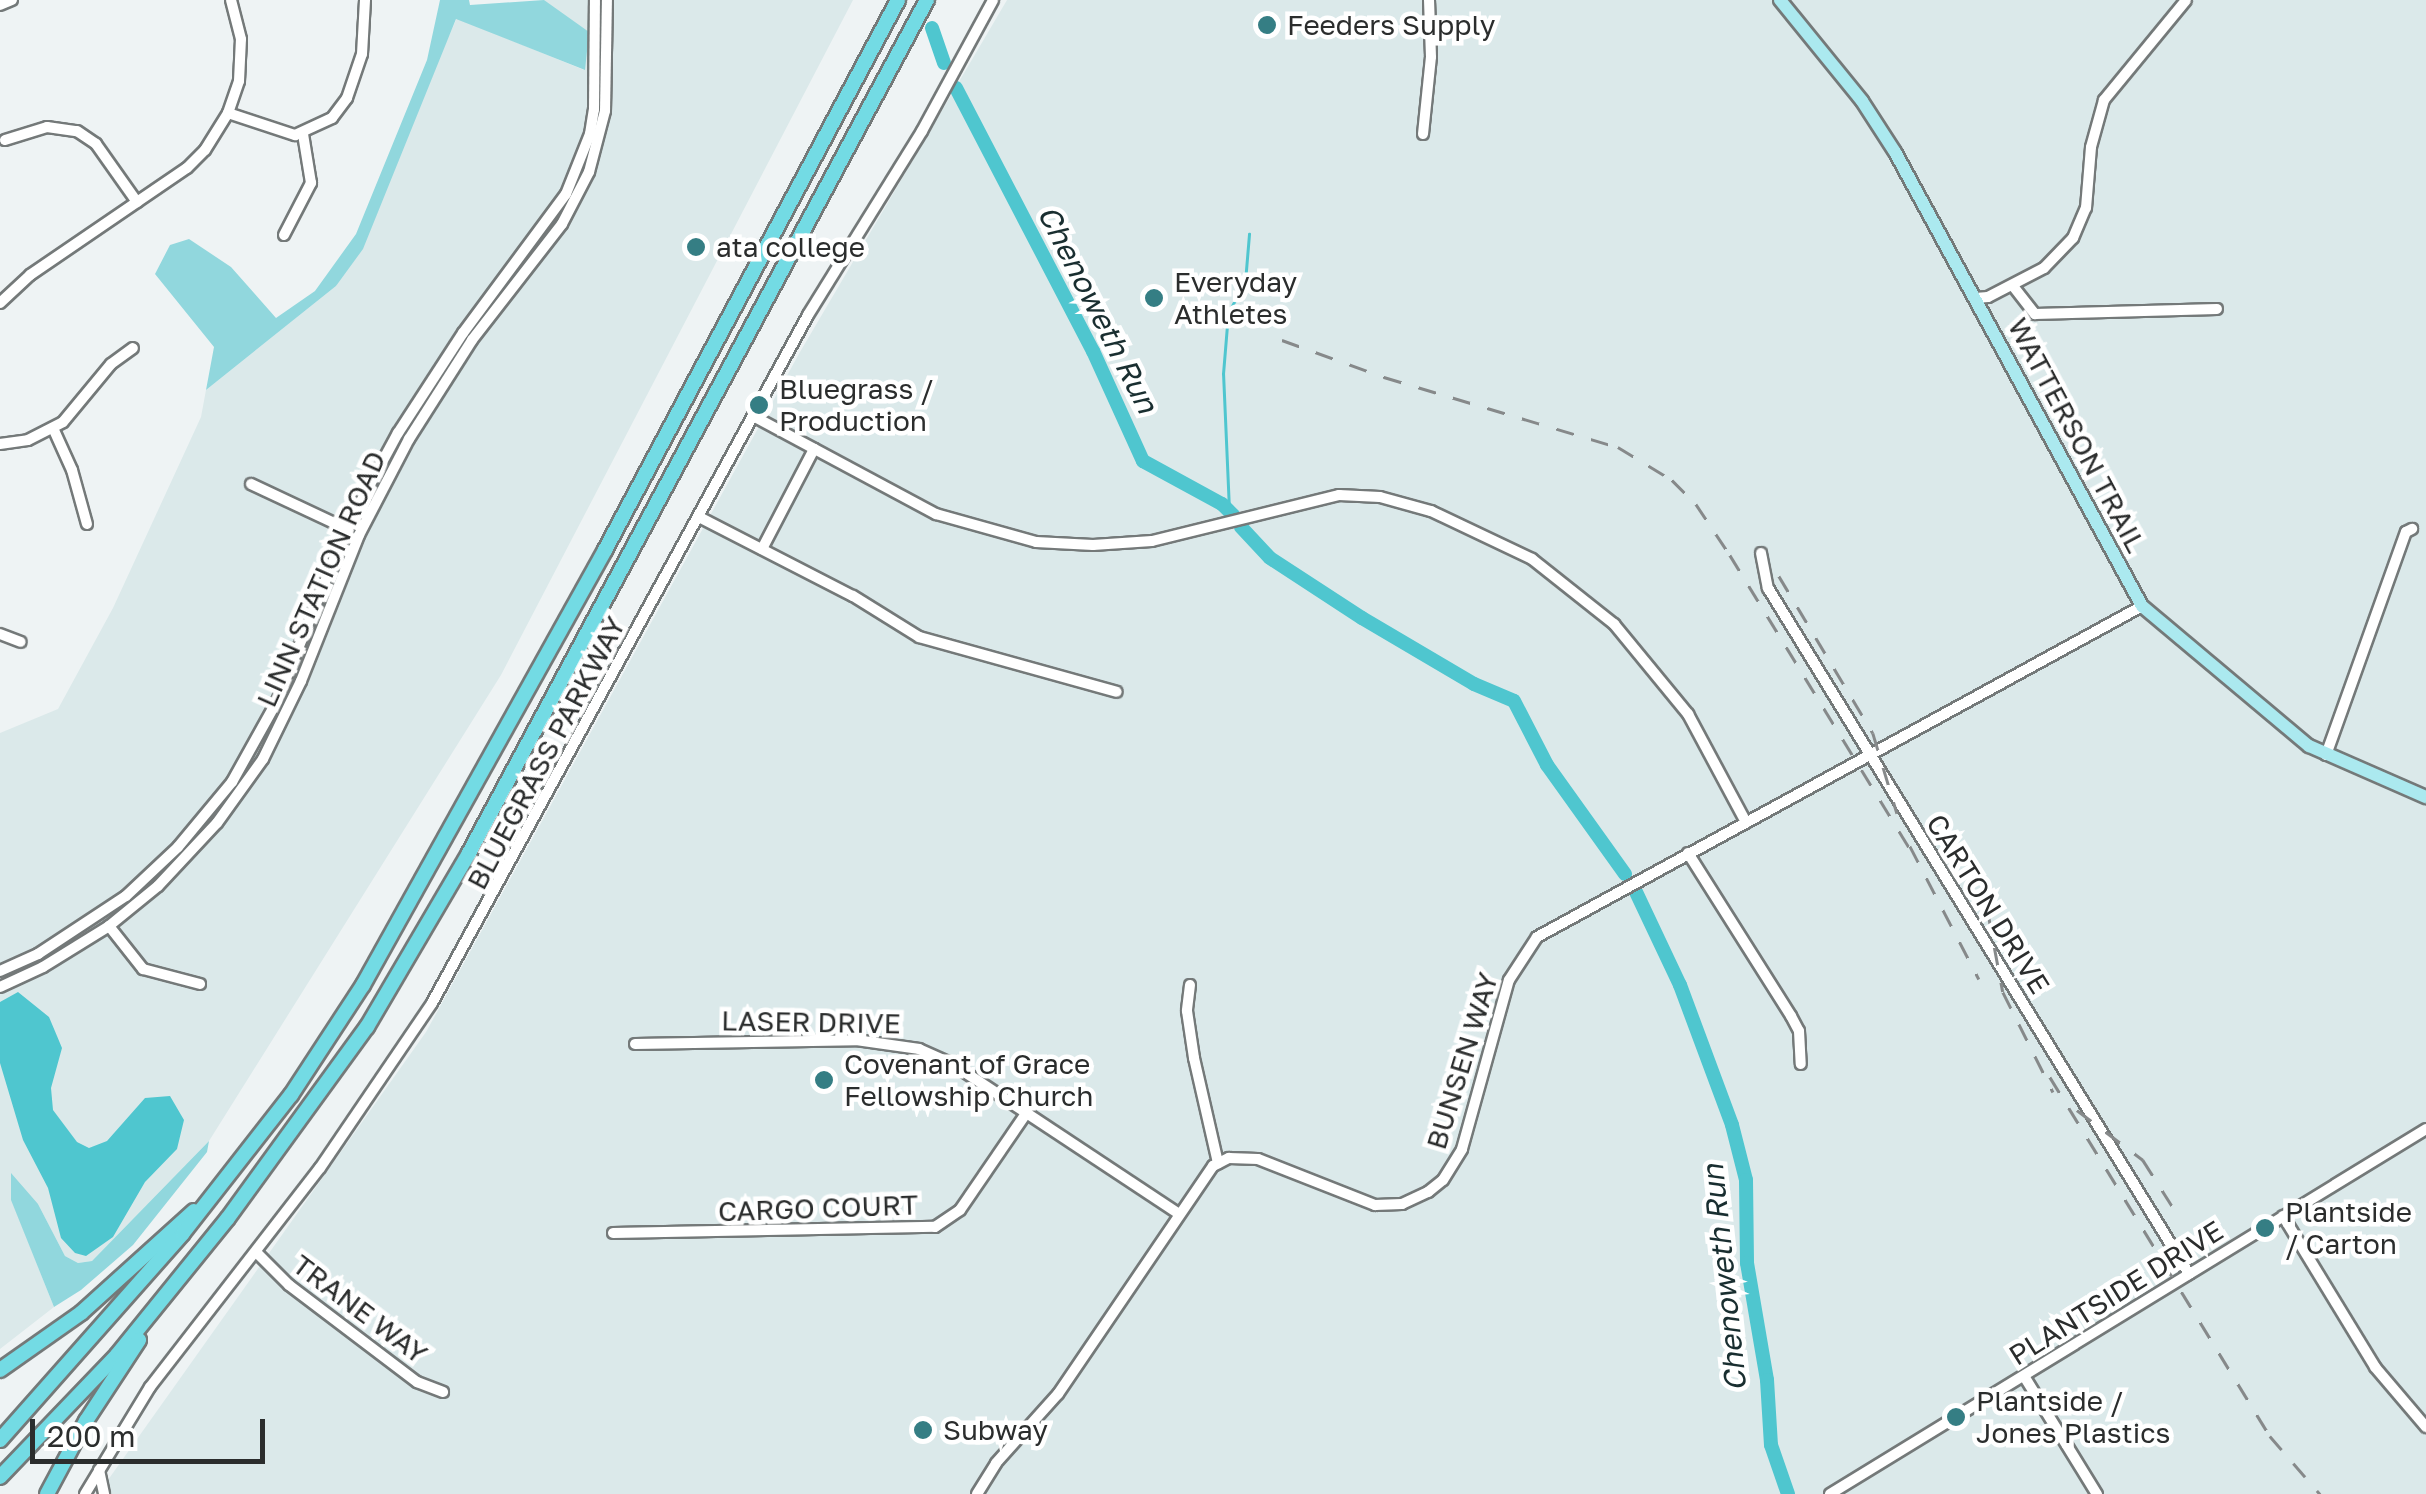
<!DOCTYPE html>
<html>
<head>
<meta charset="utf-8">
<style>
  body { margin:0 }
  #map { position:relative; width:2426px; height:1494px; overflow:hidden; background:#eef3f4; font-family:"Golos Text",sans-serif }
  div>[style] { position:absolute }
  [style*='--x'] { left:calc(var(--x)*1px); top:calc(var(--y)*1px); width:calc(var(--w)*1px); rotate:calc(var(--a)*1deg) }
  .built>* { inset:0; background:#dbe9ea }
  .green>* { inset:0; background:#91d7dd }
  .water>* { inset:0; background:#4fc6cf }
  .stream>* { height:2.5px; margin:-1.25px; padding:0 1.25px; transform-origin:1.25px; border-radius:1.25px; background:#4fc6cf }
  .river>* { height:14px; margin:-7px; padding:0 7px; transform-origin:7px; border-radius:7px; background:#4fc6cf }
  .roads { filter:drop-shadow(2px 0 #747979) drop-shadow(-2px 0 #747979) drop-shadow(0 2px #747979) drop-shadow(0 -2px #747979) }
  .minor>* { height:10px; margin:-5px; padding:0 5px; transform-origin:5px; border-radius:5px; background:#fff }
  .major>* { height:12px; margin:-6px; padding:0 6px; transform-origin:6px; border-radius:6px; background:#abe9ef }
  .highway>* { height:14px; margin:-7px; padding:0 7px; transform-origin:7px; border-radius:7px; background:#73dbe4 }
  .rail>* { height:2.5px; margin-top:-1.25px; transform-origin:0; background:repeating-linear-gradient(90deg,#86898a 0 18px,transparent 0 36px) }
  .dots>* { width:28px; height:28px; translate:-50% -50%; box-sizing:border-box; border:5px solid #fff; border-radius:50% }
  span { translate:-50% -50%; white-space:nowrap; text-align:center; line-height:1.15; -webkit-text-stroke:9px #fff; paint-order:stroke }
  .poi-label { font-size:28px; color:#2b2d2d }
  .left { translate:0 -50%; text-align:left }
  .street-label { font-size:28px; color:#2b2d2d }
  .water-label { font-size:30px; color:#192e30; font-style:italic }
  .scale { position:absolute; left:30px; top:1419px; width:235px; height:45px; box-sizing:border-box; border:5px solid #2b2d2d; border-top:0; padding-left:12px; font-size:30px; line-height:35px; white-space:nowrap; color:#2b2d2d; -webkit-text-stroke:8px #fff; paint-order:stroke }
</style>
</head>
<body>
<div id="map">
  <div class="built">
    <i style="clip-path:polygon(544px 0,853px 0,501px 675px,209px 1141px,92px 1261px,78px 1263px,65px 1256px,38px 1204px,12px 1201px,54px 1307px,0 1349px,0 733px,58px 709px,113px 608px,201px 417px,206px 390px,336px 286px,457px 18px,584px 70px)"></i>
    <i style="clip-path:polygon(1007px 0,2426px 0,2426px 1494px,98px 1494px,426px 1032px,800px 352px)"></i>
  </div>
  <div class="green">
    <i style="clip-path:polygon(440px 0,469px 0,470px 5px,544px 0,589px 32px,585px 70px,456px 19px,363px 249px,336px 286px,206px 390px,214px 347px,155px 274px,170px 245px,189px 239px,231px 267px,276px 318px,315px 291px,356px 234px,427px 60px)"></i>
    <i style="clip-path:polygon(209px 1141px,207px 1152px,133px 1245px,81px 1290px,54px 1307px,11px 1200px,11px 1173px,38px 1204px,65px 1256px,78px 1263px,92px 1261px)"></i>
  </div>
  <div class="water">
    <i style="clip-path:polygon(18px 992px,49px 1017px,57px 1036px,62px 1048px,51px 1088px,53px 1110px,77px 1142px,89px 1148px,107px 1141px,145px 1098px,170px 1096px,184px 1120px,177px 1149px,145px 1182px,113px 1237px,86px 1256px,75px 1253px,61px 1238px,48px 1188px,23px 1140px,0 1063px,0 1002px)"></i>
  </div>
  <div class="stream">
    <i style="--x:1229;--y:510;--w:136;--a:-92.5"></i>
    <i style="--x:1223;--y:374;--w:61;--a:-85.3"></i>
    <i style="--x:1228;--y:313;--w:35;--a:-61"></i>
    <i style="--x:1245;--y:282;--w:48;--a:-85.2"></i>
  </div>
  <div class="river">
    <i style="--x:932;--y:28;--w:37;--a:71"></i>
    <i style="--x:956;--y:88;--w:297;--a:62.5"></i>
    <i style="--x:1093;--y:351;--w:121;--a:65.6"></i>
    <i style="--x:1143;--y:461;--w:90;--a:28.6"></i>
    <i style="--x:1222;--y:504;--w:16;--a:45"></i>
    <i style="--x:1241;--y:527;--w:42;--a:46.9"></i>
    <i style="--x:1270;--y:558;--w:110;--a:33.1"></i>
    <i style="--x:1362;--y:618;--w:130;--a:30.5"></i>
    <i style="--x:1474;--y:684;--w:43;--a:23"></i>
    <i style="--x:1514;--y:701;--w:72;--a:62.7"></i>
    <i style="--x:1547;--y:765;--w:134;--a:54.4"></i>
    <i style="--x:1636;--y:892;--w:103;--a:64.7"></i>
    <i style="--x:1680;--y:985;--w:149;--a:69.6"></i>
    <i style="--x:1732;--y:1125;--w:57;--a:75.7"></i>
    <i style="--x:1746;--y:1180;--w:83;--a:89.3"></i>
    <i style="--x:1747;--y:1263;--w:119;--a:80.3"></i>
    <i style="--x:1767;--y:1380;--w:65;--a:86.5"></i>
    <i style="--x:1771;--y:1445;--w:52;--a:70.9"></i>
  </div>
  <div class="roads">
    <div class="minor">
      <i style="--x:0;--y:5;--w:13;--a:-23"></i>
      <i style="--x:228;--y:113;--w:71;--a:18.2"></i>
      <i style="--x:295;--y:135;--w:41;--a:-24.7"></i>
      <i style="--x:332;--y:118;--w:25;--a:-53"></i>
      <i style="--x:347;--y:98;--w:46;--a:-71.2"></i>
      <i style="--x:362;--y:54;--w:54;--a:-86.8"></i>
      <i style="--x:1423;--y:134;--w:77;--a:-84.1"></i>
      <i style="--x:1431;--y:57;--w:57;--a:-92"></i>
      <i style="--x:5;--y:140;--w:44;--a:-17.2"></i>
      <i style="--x:47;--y:127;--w:30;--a:8"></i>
      <i style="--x:77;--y:131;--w:23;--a:34"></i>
      <i style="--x:96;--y:144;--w:71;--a:54.7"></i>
      <i style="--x:284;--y:235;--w:59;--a:-62.6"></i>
      <i style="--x:311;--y:183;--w:50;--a:-99.3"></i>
      <i style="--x:2013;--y:286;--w:36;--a:52"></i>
      <i style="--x:2035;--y:314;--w:182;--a:-1.6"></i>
      <i style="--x:1975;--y:298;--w:13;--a:-4"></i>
      <i style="--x:1988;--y:297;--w:63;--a:-27.4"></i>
      <i style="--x:2044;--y:268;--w:42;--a:-46"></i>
      <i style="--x:2073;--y:238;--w:33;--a:-67"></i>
      <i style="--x:2086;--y:208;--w:61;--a:-85.3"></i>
      <i style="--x:2091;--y:147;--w:49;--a:-74.5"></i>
      <i style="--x:2104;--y:100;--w:129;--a:-50.6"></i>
      <i style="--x:0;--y:303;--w:41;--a:-43"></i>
      <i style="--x:30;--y:275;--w:190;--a:-34.3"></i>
      <i style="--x:187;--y:168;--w:25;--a:-45"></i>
      <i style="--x:205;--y:150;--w:44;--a:-58.1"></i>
      <i style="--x:228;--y:113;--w:34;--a:-71"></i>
      <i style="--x:239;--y:81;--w:42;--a:-87.3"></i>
      <i style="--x:241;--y:39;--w:40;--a:-104.4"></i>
      <i style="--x:753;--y:416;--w:208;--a:28.2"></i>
      <i style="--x:936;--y:514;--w:104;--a:15.6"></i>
      <i style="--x:1036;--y:542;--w:57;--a:3"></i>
      <i style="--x:1093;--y:545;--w:59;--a:-3.9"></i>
      <i style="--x:1152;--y:541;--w:193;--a:-13.8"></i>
      <i style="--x:1339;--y:495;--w:41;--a:2.8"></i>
      <i style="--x:1380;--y:497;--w:53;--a:15.4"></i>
      <i style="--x:1431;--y:511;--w:112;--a:25.4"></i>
      <i style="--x:1532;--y:559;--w:105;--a:38.4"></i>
      <i style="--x:1614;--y:624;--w:117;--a:50.6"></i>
      <i style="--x:1688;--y:714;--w:123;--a:61.8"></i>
      <i style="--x:53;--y:428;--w:46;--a:65.7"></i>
      <i style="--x:72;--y:470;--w:56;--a:74.5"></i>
      <i style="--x:0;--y:444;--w:28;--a:-8"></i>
      <i style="--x:28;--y:440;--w:39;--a:-27"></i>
      <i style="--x:63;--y:422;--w:75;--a:-50.4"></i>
      <i style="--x:111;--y:364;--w:27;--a:-36"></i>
      <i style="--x:251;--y:484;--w:108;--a:25.1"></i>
      <i style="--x:699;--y:517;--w:173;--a:27.2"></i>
      <i style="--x:853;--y:596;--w:78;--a:31.8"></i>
      <i style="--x:919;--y:637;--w:205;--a:15.5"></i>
      <i style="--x:762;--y:549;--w:113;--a:-62.5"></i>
      <i style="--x:1761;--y:553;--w:36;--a:79"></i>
      <i style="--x:1768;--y:588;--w:805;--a:58.46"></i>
      <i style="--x:0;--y:634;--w:22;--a:21"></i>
      <i style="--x:2326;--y:755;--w:237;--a:-70.3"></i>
      <i style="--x:2406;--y:532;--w:7;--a:-27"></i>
      <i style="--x:1688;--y:853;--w:193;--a:57.7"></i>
      <i style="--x:1791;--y:1016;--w:17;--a:62"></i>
      <i style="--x:1799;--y:1031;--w:33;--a:87"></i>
      <i style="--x:109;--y:926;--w:55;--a:51.7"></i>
      <i style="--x:143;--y:969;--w:59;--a:14.7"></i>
      <i style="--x:0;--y:971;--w:42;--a:-24.1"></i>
      <i style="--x:38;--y:954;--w:105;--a:-33.4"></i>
      <i style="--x:126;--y:896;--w:71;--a:-43.3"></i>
      <i style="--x:178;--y:847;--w:85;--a:-50.3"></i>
      <i style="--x:232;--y:782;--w:93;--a:-60.9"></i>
      <i style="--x:277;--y:701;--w:185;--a:-68.1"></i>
      <i style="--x:346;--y:529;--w:109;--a:-61.6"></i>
      <i style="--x:398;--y:433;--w:119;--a:-57"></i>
      <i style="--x:463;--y:333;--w:173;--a:-53.5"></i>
      <i style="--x:566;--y:194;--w:65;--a:-68.2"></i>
      <i style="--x:590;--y:134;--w:24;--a:-81"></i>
      <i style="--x:594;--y:110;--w:110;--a:-89.5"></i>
      <i style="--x:1190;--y:985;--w:26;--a:97"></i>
      <i style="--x:1187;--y:1011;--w:48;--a:81.5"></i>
      <i style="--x:1194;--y:1058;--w:108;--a:77.1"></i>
      <i style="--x:0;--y:987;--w:47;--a:-24.9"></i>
      <i style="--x:43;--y:967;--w:78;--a:-31.8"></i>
      <i style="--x:109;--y:926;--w:63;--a:-39.2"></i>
      <i style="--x:158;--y:886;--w:86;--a:-46.9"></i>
      <i style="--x:217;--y:823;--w:79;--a:-54.3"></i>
      <i style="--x:263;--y:759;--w:87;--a:-64"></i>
      <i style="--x:301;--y:681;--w:157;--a:-68.3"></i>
      <i style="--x:359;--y:535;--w:108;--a:-62.5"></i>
      <i style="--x:409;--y:439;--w:117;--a:-57.5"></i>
      <i style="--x:472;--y:340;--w:147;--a:-52.2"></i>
      <i style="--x:562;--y:224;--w:59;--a:-62.6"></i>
      <i style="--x:589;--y:172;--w:63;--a:-75.3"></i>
      <i style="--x:605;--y:111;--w:111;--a:-89"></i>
      <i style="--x:635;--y:1044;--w:221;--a:-1"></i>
      <i style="--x:856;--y:1040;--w:64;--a:8.1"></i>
      <i style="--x:919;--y:1049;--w:35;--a:24"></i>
      <i style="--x:951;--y:1063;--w:272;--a:33.5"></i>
      <i style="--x:2283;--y:1216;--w:177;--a:58.6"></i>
      <i style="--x:2375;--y:1367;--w:79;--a:49.6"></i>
      <i style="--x:613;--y:1233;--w:322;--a:-1.1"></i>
      <i style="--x:935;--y:1227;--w:30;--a:-34"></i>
      <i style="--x:960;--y:1210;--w:119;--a:-55.6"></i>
      <i style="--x:256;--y:1252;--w:47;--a:45"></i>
      <i style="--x:289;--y:1285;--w:161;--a:37.2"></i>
      <i style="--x:417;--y:1382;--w:28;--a:21"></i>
      <i style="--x:2024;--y:1376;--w:139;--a:58.3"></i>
      <i style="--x:99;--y:1470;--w:25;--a:78"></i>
      <i style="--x:85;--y:1494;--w:125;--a:-58.7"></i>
      <i style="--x:150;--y:1387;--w:277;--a:-52.2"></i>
      <i style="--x:320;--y:1168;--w:199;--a:-55.8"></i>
      <i style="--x:432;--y:1003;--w:784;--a:-61.34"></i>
      <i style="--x:808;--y:315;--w:216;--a:-58.2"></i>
      <i style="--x:922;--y:131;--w:149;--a:-61.5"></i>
      <i style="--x:977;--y:1494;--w:36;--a:-58"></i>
      <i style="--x:996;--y:1463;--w:93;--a:-48.1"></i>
      <i style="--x:1058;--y:1394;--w:276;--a:-55.8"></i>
      <i style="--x:1213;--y:1166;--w:18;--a:-27"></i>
      <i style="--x:1229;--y:1158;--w:29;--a:2"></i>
      <i style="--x:1258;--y:1159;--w:126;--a:21.5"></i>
      <i style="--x:1375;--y:1205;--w:27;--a:-2"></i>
      <i style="--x:1402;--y:1204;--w:29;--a:-25"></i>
      <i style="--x:1428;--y:1192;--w:19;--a:-39"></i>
      <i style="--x:1443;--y:1180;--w:36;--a:-58"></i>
      <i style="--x:1462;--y:1149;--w:175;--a:-74.5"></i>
      <i style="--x:1509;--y:980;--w:51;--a:-56.9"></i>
      <i style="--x:1537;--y:937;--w:690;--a:-28.68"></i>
      <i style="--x:1830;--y:1494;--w:699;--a:-31.48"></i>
    </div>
    <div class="major">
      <i style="--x:1780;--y:0;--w:130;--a:50.9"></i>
      <i style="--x:1862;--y:101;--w:61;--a:57.1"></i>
      <i style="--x:1895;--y:152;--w:517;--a:61.45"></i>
      <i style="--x:2142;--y:606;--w:218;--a:40"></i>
      <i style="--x:2309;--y:746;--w:128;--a:23.6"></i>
    </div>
    <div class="highway">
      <i style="--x:0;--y:1370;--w:99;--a:-35.1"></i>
      <i style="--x:81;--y:1313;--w:152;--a:-42.1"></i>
      <i style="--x:0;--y:1440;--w:276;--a:-48.5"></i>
      <i style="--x:183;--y:1233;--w:175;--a:-52"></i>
      <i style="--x:291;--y:1095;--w:131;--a:-56.8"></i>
      <i style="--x:363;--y:985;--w:498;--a:-60.9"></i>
      <i style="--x:605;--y:550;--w:623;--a:-61.95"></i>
      <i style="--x:0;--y:1477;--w:169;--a:-46.2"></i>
      <i style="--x:117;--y:1355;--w:176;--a:-51"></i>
      <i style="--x:228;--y:1218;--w:236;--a:-54"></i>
      <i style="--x:367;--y:1027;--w:202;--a:-59.6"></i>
      <i style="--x:469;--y:853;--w:968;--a:-61.77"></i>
      <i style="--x:47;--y:1494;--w:83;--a:-61.9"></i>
      <i style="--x:86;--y:1421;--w:97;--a:-56.8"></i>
    </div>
  </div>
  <div class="rail">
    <i style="--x:1282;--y:340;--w:109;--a:19.9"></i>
    <i style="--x:1384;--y:377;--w:244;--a:16.7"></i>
    <i style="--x:1618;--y:447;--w:63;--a:31.4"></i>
    <i style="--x:1672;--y:480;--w:34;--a:45"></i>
    <i style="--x:1696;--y:504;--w:61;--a:56.3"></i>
    <i style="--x:1730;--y:555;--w:354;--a:58.5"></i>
    <i style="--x:1779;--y:576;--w:183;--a:59.1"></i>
    <i style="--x:1873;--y:733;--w:84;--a:73.3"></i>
    <i style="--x:1910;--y:846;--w:150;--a:62.6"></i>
    <i style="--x:1969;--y:864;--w:52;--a:68.4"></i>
    <i style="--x:1988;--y:912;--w:81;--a:79.4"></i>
    <i style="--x:2003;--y:992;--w:112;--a:63.4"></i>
    <i style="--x:2050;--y:1077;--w:421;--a:58.5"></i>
    <i style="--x:2270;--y:1436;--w:77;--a:49.2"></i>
    <i style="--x:2077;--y:1110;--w:83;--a:37.1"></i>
    <i style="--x:2143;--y:1160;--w:62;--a:57.6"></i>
  </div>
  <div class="dots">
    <i style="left:1267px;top:25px;background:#357e84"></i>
    <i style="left:696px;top:247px;background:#357e84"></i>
    <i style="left:1154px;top:298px;background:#357e84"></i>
    <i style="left:759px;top:405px;background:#357e84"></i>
    <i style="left:824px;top:1080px;background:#357e84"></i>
    <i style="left:2265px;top:1228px;background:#357e84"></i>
    <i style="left:1956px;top:1417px;background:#357e84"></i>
    <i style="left:923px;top:1430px;background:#357e84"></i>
  </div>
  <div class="poi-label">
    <span class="left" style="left:1287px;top:25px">Feeders Supply</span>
    <span class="left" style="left:716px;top:247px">ata college</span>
    <span class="left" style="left:1174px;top:298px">Everyday<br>Athletes</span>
    <span class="left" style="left:779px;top:405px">Bluegrass /<br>Production</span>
    <span class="left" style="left:844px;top:1080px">Covenant of Grace<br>Fellowship Church</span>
    <span class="left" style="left:2285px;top:1228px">Plantside<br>/ Carton</span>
    <span class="left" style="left:1976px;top:1417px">Plantside /<br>Jones Plastics</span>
    <span class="left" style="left:943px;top:1430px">Subway</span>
  </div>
  <div class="street-label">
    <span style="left:2077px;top:435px;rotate:62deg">WATTERSON TRAIL</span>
    <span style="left:321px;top:579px;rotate:-66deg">LINN STATION ROAD</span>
    <span style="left:546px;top:753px;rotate:-62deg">BLUEGRASS PARKWAY</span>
    <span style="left:1988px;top:904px;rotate:58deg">CARTON DRIVE</span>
    <span style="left:811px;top:1022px;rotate:1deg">LASER DRIVE</span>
    <span style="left:1462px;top:1061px;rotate:-73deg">BUNSEN WAY</span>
    <span style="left:818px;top:1208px;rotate:-2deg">CARGO COURT</span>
    <span style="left:2116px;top:1293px;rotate:-32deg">PLANTSIDE DRIVE</span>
    <span style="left:360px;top:1309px;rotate:37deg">TRANE WAY</span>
  </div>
  <div class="water-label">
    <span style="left:1098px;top:309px;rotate:63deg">Chenoweth Run</span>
    <span style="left:1724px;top:1278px;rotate:-96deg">Chenoweth Run</span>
  </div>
  <div class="scale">200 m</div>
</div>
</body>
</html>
